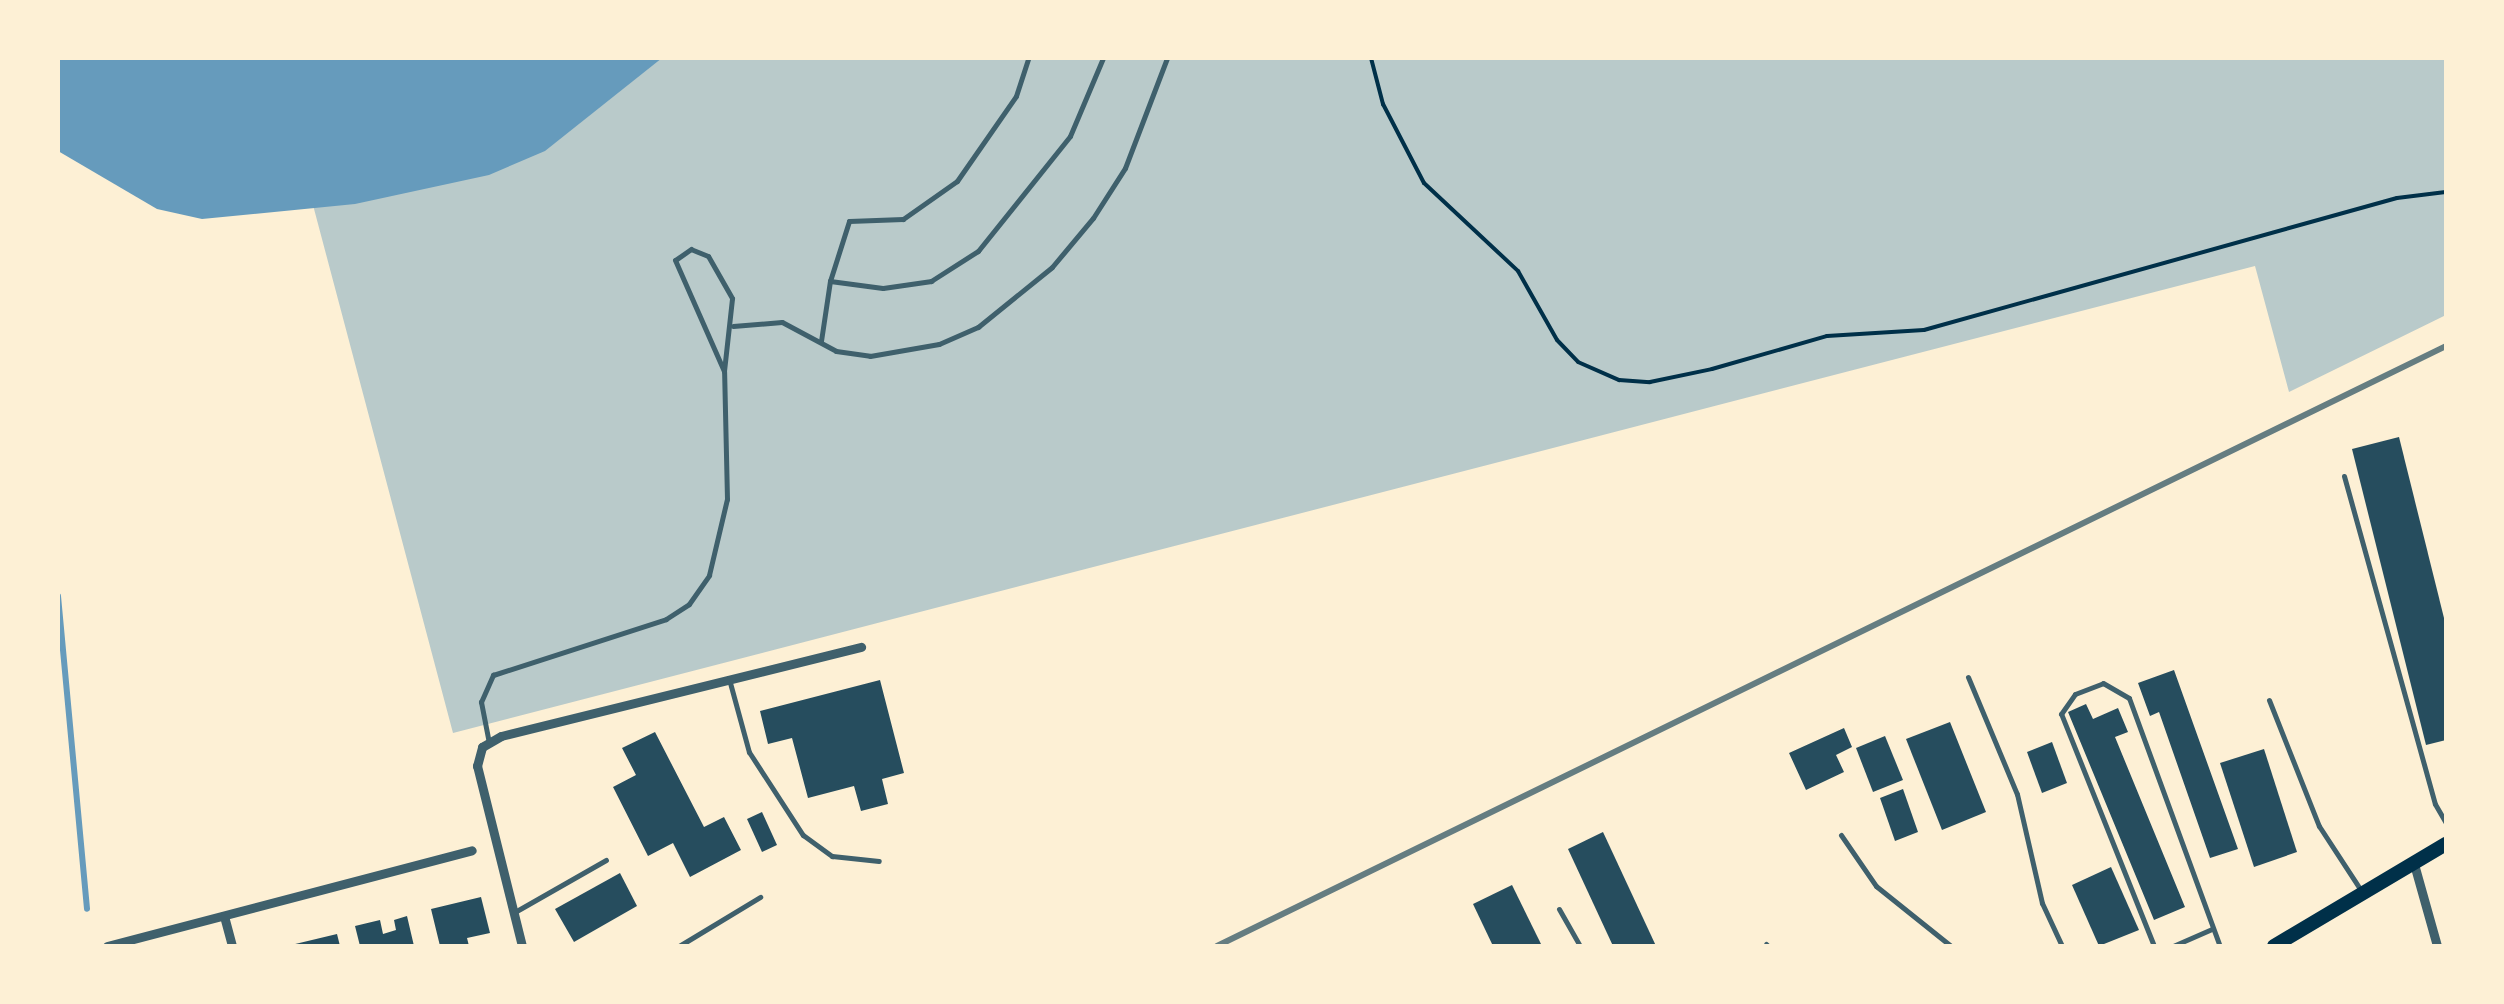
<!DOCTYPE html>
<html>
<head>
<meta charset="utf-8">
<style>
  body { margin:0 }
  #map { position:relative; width:2504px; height:1004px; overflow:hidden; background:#fdf0d5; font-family:"PT Sans",sans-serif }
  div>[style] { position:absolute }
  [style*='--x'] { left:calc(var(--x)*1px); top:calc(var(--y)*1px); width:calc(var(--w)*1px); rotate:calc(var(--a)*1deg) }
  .green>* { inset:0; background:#b9caca }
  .water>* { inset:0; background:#669bbc }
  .stream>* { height:6px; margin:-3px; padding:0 3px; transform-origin:3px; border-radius:3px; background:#669bbc }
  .building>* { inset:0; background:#264d5e }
  .path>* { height:4px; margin:-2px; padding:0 2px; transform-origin:2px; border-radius:2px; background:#003049 }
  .service>* { height:5px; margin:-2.5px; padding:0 2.5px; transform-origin:2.5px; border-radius:2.5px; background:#3f606c }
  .minor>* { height:9px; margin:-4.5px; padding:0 4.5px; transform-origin:4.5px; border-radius:4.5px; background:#3f606c }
  .primary>* { height:14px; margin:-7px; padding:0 7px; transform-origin:7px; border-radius:7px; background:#003049 }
  .rail>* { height:6px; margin:-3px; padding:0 3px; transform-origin:3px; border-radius:3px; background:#657d81 }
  span { translate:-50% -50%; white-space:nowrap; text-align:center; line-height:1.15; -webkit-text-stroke:9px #fdf0d5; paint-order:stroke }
  .frame { position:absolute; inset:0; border:60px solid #fdf0d5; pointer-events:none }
</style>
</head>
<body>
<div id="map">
  <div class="green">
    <i style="clip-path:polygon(274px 58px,2446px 58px,2446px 315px,2289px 392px,2255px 266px,453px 733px)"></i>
  </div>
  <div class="water">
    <i style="clip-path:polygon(58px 58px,662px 58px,545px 151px,489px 175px,355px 204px,202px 219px,157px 209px,58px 151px)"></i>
  </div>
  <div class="stream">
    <i style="--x:58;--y:596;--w:314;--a:84.7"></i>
  </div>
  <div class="building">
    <i style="clip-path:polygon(2399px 437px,2446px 626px,2446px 740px,2426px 745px,2352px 449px)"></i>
    <i style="clip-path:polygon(2174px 670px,2238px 849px,2210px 858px,2159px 712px,2150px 716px,2138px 683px)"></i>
    <i style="clip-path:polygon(880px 680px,904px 773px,882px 779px,888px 804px,861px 811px,854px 786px,808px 798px,792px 738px,768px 744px,760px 711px)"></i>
    <i style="clip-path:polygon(2086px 704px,2093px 719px,2118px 708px,2128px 732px,2115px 737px,2185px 907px,2154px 920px,2068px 712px)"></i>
    <i style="clip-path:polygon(1950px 722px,1986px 812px,1942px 830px,1906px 739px)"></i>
    <i style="clip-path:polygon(1844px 728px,1852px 747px,1836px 755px,1844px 772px,1806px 790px,1789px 753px)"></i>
    <i style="clip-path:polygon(655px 732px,704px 827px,724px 817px,741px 850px,690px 877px,673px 843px,648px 856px,613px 787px,636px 775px,622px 748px)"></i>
    <i style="clip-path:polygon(1885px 736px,1903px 780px,1873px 792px,1856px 748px)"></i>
    <i style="clip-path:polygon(2052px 742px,2067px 783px,2042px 793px,2027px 752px)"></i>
    <i style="clip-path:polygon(2264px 749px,2297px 852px,2254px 867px,2220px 763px)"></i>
    <i style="clip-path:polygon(1903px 789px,1918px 832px,1895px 841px,1880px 798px)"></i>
    <i style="clip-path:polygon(762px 812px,777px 845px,762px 852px,747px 819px)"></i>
    <i style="clip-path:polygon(1603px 832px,1656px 946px,1613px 946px,1568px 849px)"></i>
    <i style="clip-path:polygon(2111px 867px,2139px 930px,2099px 946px,2072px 885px)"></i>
    <i style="clip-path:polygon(620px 873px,637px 906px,574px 942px,555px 909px)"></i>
    <i style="clip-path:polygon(1512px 885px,1542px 946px,1493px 946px,1473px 904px)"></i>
    <i style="clip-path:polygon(481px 897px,490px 933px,467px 938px,469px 946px,440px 946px,431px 909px)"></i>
    <i style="clip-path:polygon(407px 916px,414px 946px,360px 946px,355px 926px,380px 920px,383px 934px,396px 930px,394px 920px)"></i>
    <i style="clip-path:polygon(337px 934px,340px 946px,291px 946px,291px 945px)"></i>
  </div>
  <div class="path">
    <i style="--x:1371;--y:58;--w:48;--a:75.4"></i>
    <i style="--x:1383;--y:104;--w:89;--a:62.6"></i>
    <i style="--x:1424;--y:183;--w:129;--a:43.1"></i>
    <i style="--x:1518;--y:271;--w:79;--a:60.5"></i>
    <i style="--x:1557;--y:340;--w:30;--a:46"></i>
    <i style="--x:1578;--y:362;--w:45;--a:23.7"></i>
    <i style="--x:1619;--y:380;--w:31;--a:4"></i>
    <i style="--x:1650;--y:382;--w:63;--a:-11.8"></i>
    <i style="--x:1712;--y:369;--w:120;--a:-16"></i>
    <i style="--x:1827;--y:336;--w:97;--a:-3.5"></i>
    <i style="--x:1924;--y:330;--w:491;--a:-15.6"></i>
    <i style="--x:2397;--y:198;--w:49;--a:-7"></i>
  </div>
  <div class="service">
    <i style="--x:830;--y:281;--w:53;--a:7.5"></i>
    <i style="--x:883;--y:288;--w:49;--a:-8.3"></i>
    <i style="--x:931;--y:281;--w:56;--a:-32.6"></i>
    <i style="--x:978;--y:251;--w:147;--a:-51.3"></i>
    <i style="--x:1070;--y:136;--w:85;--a:-67.1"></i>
    <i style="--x:733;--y:326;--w:49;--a:-4.7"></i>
    <i style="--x:782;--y:322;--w:61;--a:28.2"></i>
    <i style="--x:836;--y:351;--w:34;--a:8"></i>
    <i style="--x:870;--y:356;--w:70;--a:-9.9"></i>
    <i style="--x:939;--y:344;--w:43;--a:-23.6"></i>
    <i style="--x:978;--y:327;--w:95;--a:-39"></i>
    <i style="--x:1052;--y:267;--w:64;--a:-50.1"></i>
    <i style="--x:1093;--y:218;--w:59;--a:-57.4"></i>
    <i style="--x:1125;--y:168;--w:118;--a:-69.1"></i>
    <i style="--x:821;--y:341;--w:61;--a:-81.5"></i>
    <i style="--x:830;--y:281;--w:63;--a:-72.4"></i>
    <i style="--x:849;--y:221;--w:54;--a:-2.1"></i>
    <i style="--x:903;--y:219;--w:66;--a:-35.1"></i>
    <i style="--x:957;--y:181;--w:103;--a:-55.2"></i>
    <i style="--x:1016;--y:96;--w:40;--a:-72"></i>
    <i style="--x:2344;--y:476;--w:340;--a:74.5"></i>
    <i style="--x:2435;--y:804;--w:22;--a:60"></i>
    <i style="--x:1968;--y:677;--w:127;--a:67.3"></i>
    <i style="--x:2017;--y:794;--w:112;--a:77.1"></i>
    <i style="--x:2042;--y:903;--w:47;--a:65.1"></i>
    <i style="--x:729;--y:679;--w:76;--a:74.7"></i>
    <i style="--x:749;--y:752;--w:99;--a:57"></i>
    <i style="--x:803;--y:835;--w:36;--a:36"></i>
    <i style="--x:832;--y:856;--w:47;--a:6.1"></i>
    <i style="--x:2269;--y:700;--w:136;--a:68.4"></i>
    <i style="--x:2319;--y:826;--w:79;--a:56.9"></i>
    <i style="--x:489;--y:743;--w:42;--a:-101"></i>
    <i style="--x:481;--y:702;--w:30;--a:-66"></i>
    <i style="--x:493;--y:675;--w:182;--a:-17.9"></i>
    <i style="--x:666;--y:619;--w:27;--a:-33"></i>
    <i style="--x:689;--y:604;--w:35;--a:-55"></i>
    <i style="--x:709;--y:575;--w:78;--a:-76.7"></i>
    <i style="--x:727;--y:499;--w:128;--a:-91.3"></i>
    <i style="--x:724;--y:371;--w:73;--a:-83.7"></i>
    <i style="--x:732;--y:298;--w:48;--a:-119.7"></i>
    <i style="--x:708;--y:256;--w:18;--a:-158"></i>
    <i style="--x:691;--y:249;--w:19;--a:145"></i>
    <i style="--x:675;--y:260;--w:121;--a:66.2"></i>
    <i style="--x:1841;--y:835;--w:62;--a:55.5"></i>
    <i style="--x:1876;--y:886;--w:96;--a:38.7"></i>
    <i style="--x:1559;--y:909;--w:43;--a:60.4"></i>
    <i style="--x:513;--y:913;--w:107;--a:-29.7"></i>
    <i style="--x:1766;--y:944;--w:3;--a:45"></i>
    <i style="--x:679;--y:946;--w:95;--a:-31.2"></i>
    <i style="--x:2154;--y:946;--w:250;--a:-111.8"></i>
    <i style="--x:2061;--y:714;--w:24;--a:-55"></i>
    <i style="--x:2075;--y:694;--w:30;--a:-21"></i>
    <i style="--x:2103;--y:683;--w:30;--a:30"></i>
    <i style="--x:2129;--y:698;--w:264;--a:69.9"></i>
    <i style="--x:2173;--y:946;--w:43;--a:-23.6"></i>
  </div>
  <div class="minor">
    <i style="--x:2414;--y:864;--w:85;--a:74.3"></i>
    <i style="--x:224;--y:916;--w:31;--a:75"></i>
    <i style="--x:107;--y:946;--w:377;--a:-14.7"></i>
    <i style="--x:522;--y:946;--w:186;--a:-104"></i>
    <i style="--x:477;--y:766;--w:20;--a:-75"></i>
    <i style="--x:482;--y:747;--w:22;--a:-30"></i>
    <i style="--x:501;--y:736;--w:371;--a:-13.9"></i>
  </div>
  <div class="primary">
    <i style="--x:2274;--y:946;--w:200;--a:-30.7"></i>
  </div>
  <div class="rail">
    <i style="--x:1217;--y:946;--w:1368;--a:-26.02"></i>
  </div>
  <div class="frame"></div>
</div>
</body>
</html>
